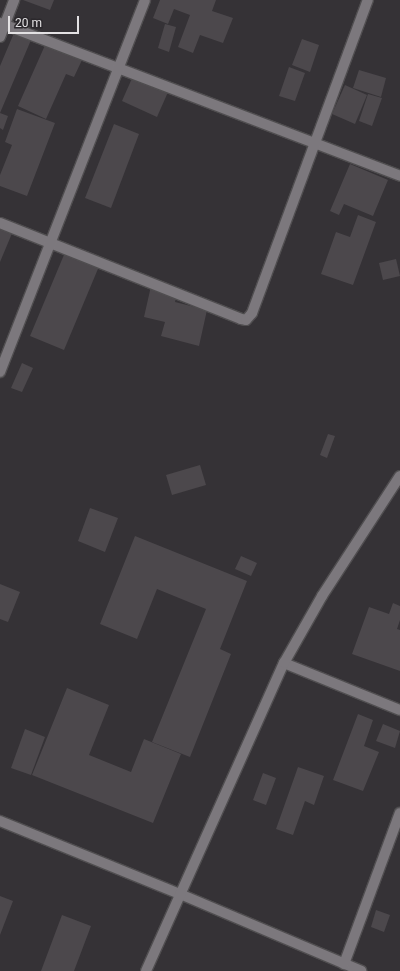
<!DOCTYPE html>
<html>
<head>
<meta charset="utf-8">
<style>
  body { margin:0 }
  #map { position:relative; width:400px; height:971px; overflow:hidden; background:#353236; font-family:Roboto,sans-serif }
  div>[style] { position:absolute }
  [style*='--x'] { left:calc(var(--x)*1px); top:calc(var(--y)*1px); width:calc(var(--w)*1px); rotate:calc(var(--a)*1deg) }
  .building>* { inset:0; background:#4c484c }
  .roads { filter:drop-shadow(1px 0 #504e50) drop-shadow(-1px 0 #504e50) drop-shadow(0 1px #504e50) drop-shadow(0 -1px #504e50) }
  .minor>* { height:10px; margin:-5px; padding:0 5px; transform-origin:5px; border-radius:5px; background:#7c787d }
  span { translate:-50% -50%; white-space:nowrap; text-align:center; line-height:1.15; -webkit-text-stroke:4px #2b282c; paint-order:stroke }
  .scale { position:absolute; left:8px; top:16px; width:71px; height:18px; box-sizing:border-box; border:2px solid #e3e1e3; border-top:0; padding-left:5px; font-size:12px; line-height:14px; white-space:nowrap; color:#e3e1e3; -webkit-text-stroke:3px #2b282c; paint-order:stroke }
</style>
</head>
<body>
<div id="map">
  <div class="building">
    <i style="clip-path:polygon(23px 0,54px 0,50px 10px)"></i>
    <i style="clip-path:polygon(160px 0,216px 0,212px 11px,233px 18px,223px 43px,200px 35px,193px 53px,178px 47px,190px 15px,174px 9px,168px 24px,153px 18px)"></i>
    <i style="clip-path:polygon(165px 24px,176px 27px,169px 52px,158px 48px)"></i>
    <i style="clip-path:polygon(14px 33px,31px 40px,0 113px,8px 116px,3px 130px,0 128px,0 66px)"></i>
    <i style="clip-path:polygon(302px 39px,319px 45px,310px 72px,292px 65px)"></i>
    <i style="clip-path:polygon(46px 43px,82px 60px,74px 77px,66px 74px,46px 119px,18px 106px)"></i>
    <i style="clip-path:polygon(289px 67px,305px 73px,295px 101px,279px 96px)"></i>
    <i style="clip-path:polygon(359px 70px,386px 78px,381px 97px,353px 88px)"></i>
    <i style="clip-path:polygon(133px 76px,168px 92px,157px 117px,122px 101px)"></i>
    <i style="clip-path:polygon(345px 85px,367px 95px,355px 124px,332px 114px)"></i>
    <i style="clip-path:polygon(368px 94px,382px 98px,372px 126px,359px 121px)"></i>
    <i style="clip-path:polygon(17px 109px,55px 123px,27px 196px,0 186px,0 175px,12px 145px,5px 142px)"></i>
    <i style="clip-path:polygon(114px 124px,139px 134px,111px 208px,85px 198px)"></i>
    <i style="clip-path:polygon(350px 164px,388px 180px,373px 216px,344px 204px,339px 215px,330px 211px)"></i>
    <i style="clip-path:polygon(358px 215px,376px 222px,353px 285px,321px 274px,336px 232px,350px 237px)"></i>
    <i style="clip-path:polygon(0 226px,13px 231px,0 262px)"></i>
    <i style="clip-path:polygon(66px 250px,100px 264px,64px 350px,30px 336px)"></i>
    <i style="clip-path:polygon(396px 259px,400px 276px,383px 280px,379px 263px)"></i>
    <i style="clip-path:polygon(151px 286px,177px 292px,175px 302px,207px 310px,199px 346px,161px 336px,165px 322px,144px 317px)"></i>
    <i style="clip-path:polygon(22px 363px,33px 368px,22px 392px,11px 388px)"></i>
    <i style="clip-path:polygon(328px 434px,335px 436px,327px 458px,320px 455px)"></i>
    <i style="clip-path:polygon(200px 465px,206px 485px,172px 495px,166px 475px)"></i>
    <i style="clip-path:polygon(90px 508px,118px 518px,105px 552px,78px 541px)"></i>
    <i style="clip-path:polygon(135px 536px,247px 581px,220px 649px,231px 654px,190px 757px,152px 742px,206px 609px,157px 589px,137px 639px,100px 624px)"></i>
    <i style="clip-path:polygon(241px 556px,257px 563px,251px 576px,235px 569px)"></i>
    <i style="clip-path:polygon(0 584px,20px 592px,8px 622px,0 619px)"></i>
    <i style="clip-path:polygon(393px 603px,400px 606px,400px 620px,397px 629px,400px 630px,400px 671px,352px 654px,369px 607px,389px 614px)"></i>
    <i style="clip-path:polygon(67px 688px,109px 705px,89px 755px,131px 772px,144px 739px,181px 754px,153px 823px,32px 775px)"></i>
    <i style="clip-path:polygon(358px 714px,373px 720px,364px 746px,379px 752px,363px 791px,333px 780px)"></i>
    <i style="clip-path:polygon(383px 724px,400px 731px,395px 748px,376px 741px)"></i>
    <i style="clip-path:polygon(25px 729px,45px 737px,31px 775px,11px 768px)"></i>
    <i style="clip-path:polygon(298px 767px,324px 776px,314px 805px,305px 801px,293px 835px,276px 829px)"></i>
    <i style="clip-path:polygon(263px 773px,276px 778px,266px 805px,253px 800px)"></i>
    <i style="clip-path:polygon(0 896px,13px 901px,0 935px)"></i>
    <i style="clip-path:polygon(376px 910px,390px 915px,384px 932px,371px 927px)"></i>
    <i style="clip-path:polygon(62px 915px,91px 926px,74px 971px,41px 971px)"></i>
  </div>
  <div class="roads">
    <div class="minor">
      <i style="--x:0;--y:23;--w:428;--a:20.9"></i>
      <i style="--x:0;--y:37;--w:40;--a:-69"></i>
      <i style="--x:0;--y:223;--w:259;--a:21.7"></i>
      <i style="--x:241;--y:319;--w:5;--a:11"></i>
      <i style="--x:246;--y:320;--w:9;--a:-49"></i>
      <i style="--x:252;--y:313;--w:334;--a:-69.7"></i>
      <i style="--x:0;--y:372;--w:399;--a:-68.7"></i>
      <i style="--x:284;--y:663;--w:125;--a:22.1"></i>
      <i style="--x:0;--y:821;--w:194;--a:22.1"></i>
      <i style="--x:180;--y:894;--w:197;--a:23"></i>
      <i style="--x:344;--y:964;--w:161;--a:-69.7"></i>
      <i style="--x:146;--y:971;--w:338;--a:-65.9"></i>
      <i style="--x:284;--y:663;--w:77;--a:-60.4"></i>
      <i style="--x:322;--y:596;--w:143;--a:-57"></i>
    </div>
  </div>
  <div class="scale">20 m</div>
</div>
</body>
</html>
